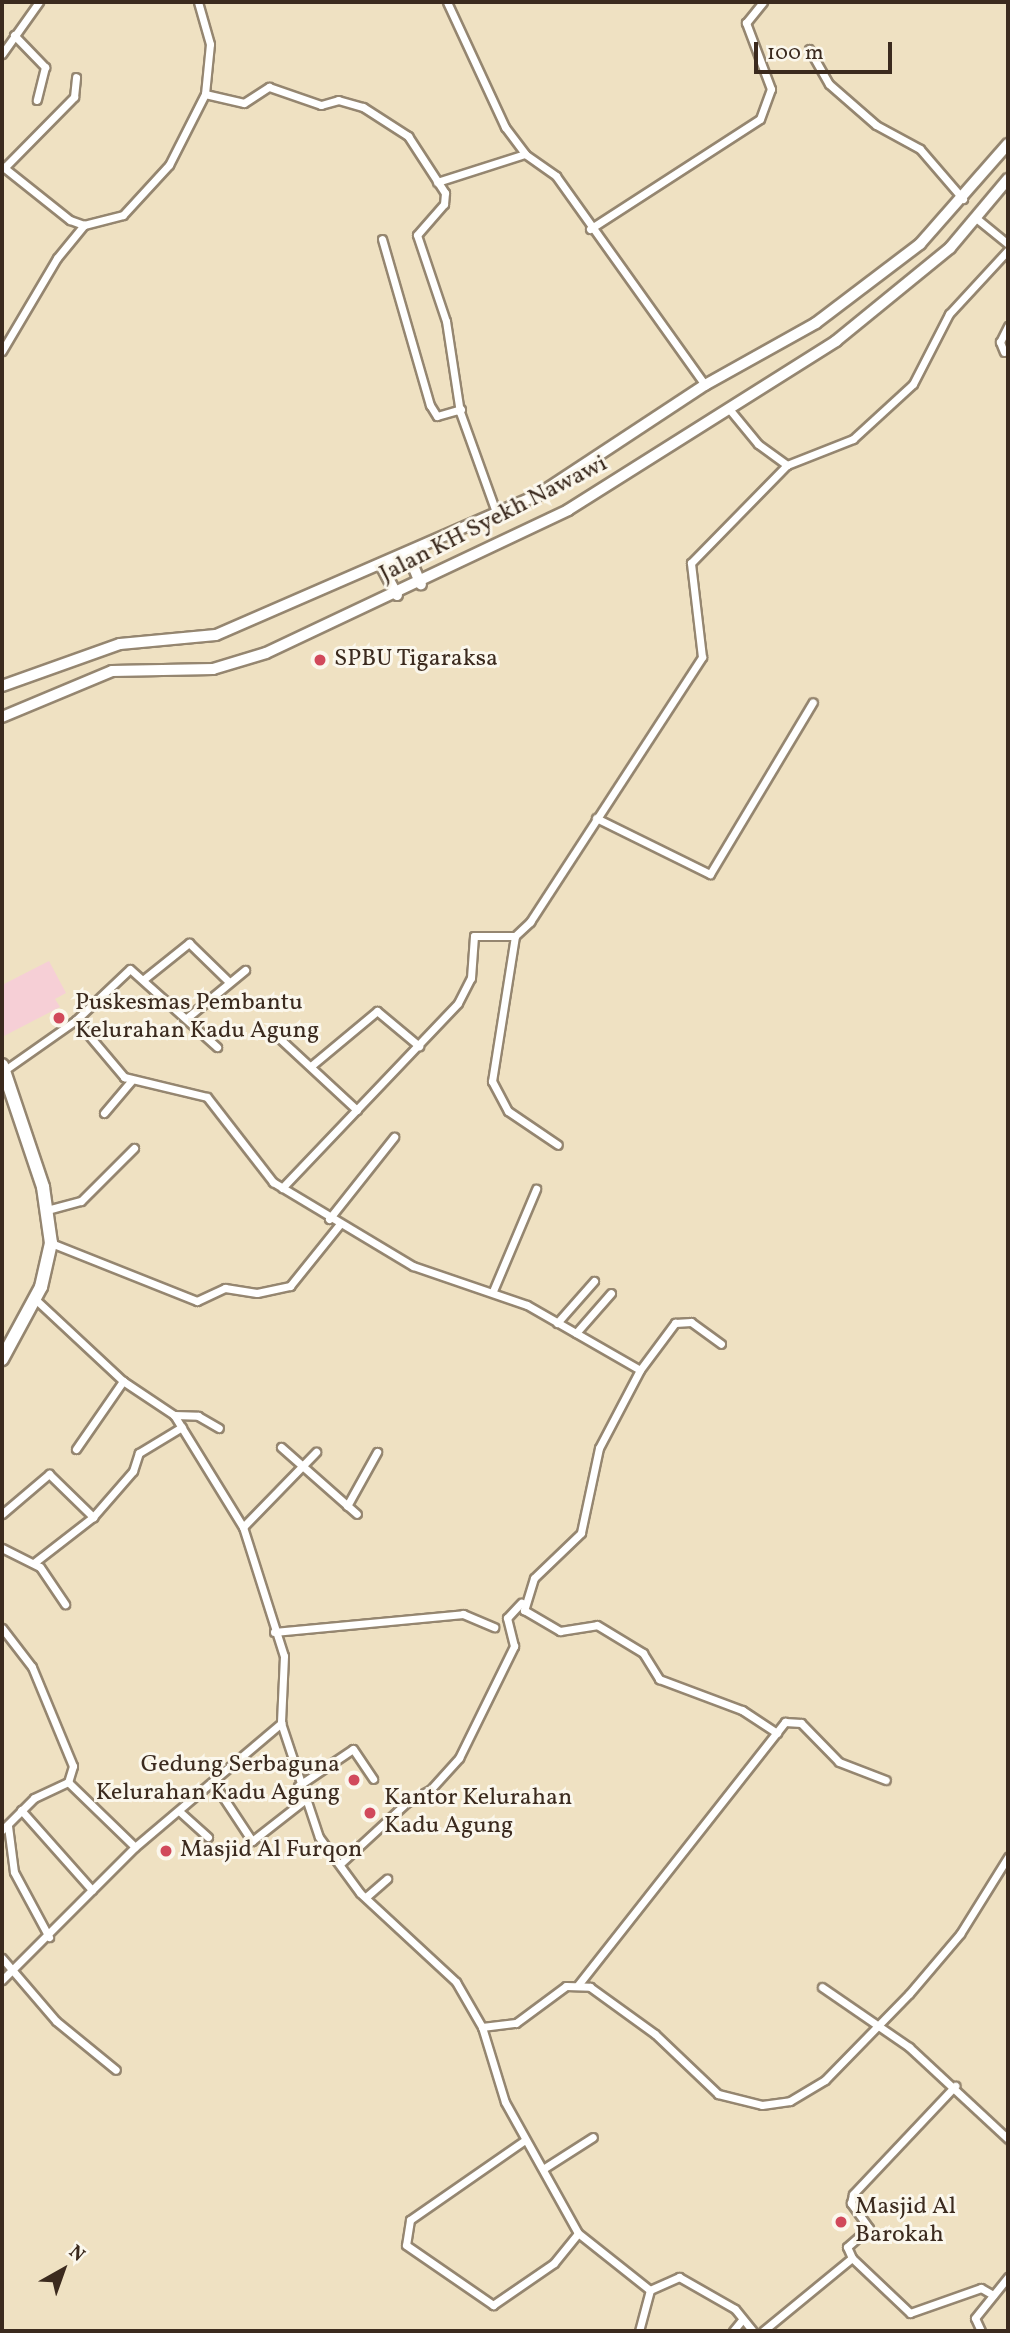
<!DOCTYPE html>
<html>
<head>
<meta charset="utf-8">
<style>
  body { margin:0 }
  #map { position:relative; width:1010px; height:2333px; overflow:hidden; background:#efe1c2; font-family:Vollkorn,serif }
  div>[style] { position:absolute }
  [style*='--x'] { left:calc(var(--x)*1px); top:calc(var(--y)*1px); width:calc(var(--w)*1px); rotate:calc(var(--a)*1deg) }
  .built>* { inset:0; background:#f6cfd6 }
  .roads { filter:drop-shadow(2px 0 #958670) drop-shadow(-2px 0 #958670) drop-shadow(0 2px #958670) drop-shadow(0 -2px #958670) }
  .minor>* { height:7px; margin:-3.5px; padding:0 3.5px; transform-origin:3.5px; border-radius:3.5px; background:#fff }
  .secondary>* { height:10px; margin:-5px; padding:0 5px; transform-origin:5px; border-radius:5px; background:#fff }
  .primary>* { height:12px; margin:-6px; padding:0 6px; transform-origin:6px; border-radius:6px; background:#fff }
  .dots>* { width:19px; height:19px; translate:-50% -50%; box-sizing:border-box; border:4px solid #fbf7ec; border-radius:50% }
  span { translate:-50% -50%; white-space:nowrap; text-align:center; line-height:1.15; -webkit-text-stroke:6px #fbf7ec; paint-order:stroke }
  .street-label { font-size:24px; color:#3b2a1e }
  .poi-label { font-size:24px; color:#3b2a1e }
  .left { translate:0 -50%; text-align:left }
  .right { translate:-100% -50%; text-align:right }
  .frame { position:absolute; inset:0; border:4px solid #3b2a1e; pointer-events:none }
  .north { position:absolute; left:28px; top:2235px; width:70px; height:70px; -webkit-text-stroke:5px #fbf7ec; paint-order:stroke; rotate:40deg; font-size:19px; font-weight:700; line-height:28px; text-align:center; color:#3b2a1e }
  .north::after { content:''; display:block; margin:auto; width:24px; height:32px; background:#3b2a1e; clip-path:polygon(50% 0,100% 100%,50% 72%,0 100%) }
  .scale { position:absolute; left:754px; top:42px; width:138px; height:32px; box-sizing:border-box; border:4px solid #3b2a1e; border-top:0; padding-left:9px; font-size:21px; line-height:24px; white-space:nowrap; color:#3b2a1e; -webkit-text-stroke:5px #fbf7ec; paint-order:stroke }
</style>
</head>
<body>
<div id="map">
  <div class="built">
    <i style="clip-path:polygon(49px 961px,66px 993px,55px 999px,60px 1007px,4px 1036px,2px 985px)"></i>
  </div>
  <div class="roads">
    <div class="minor">
      <i style="--x:447;--y:2;--w:138;--a:65.1"></i>
      <i style="--x:505;--y:127;--w:34;--a:53"></i>
      <i style="--x:525;--y:154;--w:38;--a:35"></i>
      <i style="--x:556;--y:176;--w:257;--a:54.5"></i>
      <i style="--x:14;--y:35;--w:45;--a:45.9"></i>
      <i style="--x:45;--y:67;--w:34;--a:104"></i>
      <i style="--x:809;--y:49;--w:40;--a:60.3"></i>
      <i style="--x:829;--y:84;--w:62;--a:41.1"></i>
      <i style="--x:876;--y:125;--w:50;--a:28.6"></i>
      <i style="--x:920;--y:149;--w:66;--a:49.3"></i>
      <i style="--x:2;--y:54;--w:64;--a:-54.6"></i>
      <i style="--x:205;--y:94;--w:40;--a:13"></i>
      <i style="--x:244;--y:103;--w:30;--a:-33"></i>
      <i style="--x:269;--y:87;--w:55;--a:19.1"></i>
      <i style="--x:321;--y:105;--w:18;--a:-16"></i>
      <i style="--x:338;--y:100;--w:26;--a:16"></i>
      <i style="--x:363;--y:107;--w:54;--a:32.8"></i>
      <i style="--x:408;--y:136;--w:68;--a:57"></i>
      <i style="--x:445;--y:193;--w:11;--a:95"></i>
      <i style="--x:444;--y:204;--w:41;--a:131.1"></i>
      <i style="--x:417;--y:235;--w:91;--a:71.4"></i>
      <i style="--x:446;--y:321;--w:92;--a:81.3"></i>
      <i style="--x:460;--y:412;--w:109;--a:70.2"></i>
      <i style="--x:2;--y:166;--w:87;--a:38.5"></i>
      <i style="--x:70;--y:220;--w:15;--a:20"></i>
      <i style="--x:84;--y:225;--w:40;--a:-14.4"></i>
      <i style="--x:123;--y:215;--w:68;--a:-47.4"></i>
      <i style="--x:169;--y:165;--w:80;--a:-63.1"></i>
      <i style="--x:205;--y:94;--w:50;--a:-84.3"></i>
      <i style="--x:210;--y:44;--w:44;--a:-105.9"></i>
      <i style="--x:4;--y:168;--w:100;--a:-45.4"></i>
      <i style="--x:74;--y:97;--w:20;--a:-84"></i>
      <i style="--x:437;--y:182;--w:92;--a:-17.7"></i>
      <i style="--x:976;--y:218;--w:41;--a:39.1"></i>
      <i style="--x:590;--y:229;--w:202;--a:-32.9"></i>
      <i style="--x:760;--y:119;--w:32;--a:-70"></i>
      <i style="--x:771;--y:89;--w:71;--a:-110.7"></i>
      <i style="--x:746;--y:23;--w:27;--a:-51"></i>
      <i style="--x:382;--y:239;--w:173;--a:73.9"></i>
      <i style="--x:430;--y:405;--w:13;--a:58"></i>
      <i style="--x:437;--y:416;--w:25;--a:-16"></i>
      <i style="--x:2;--y:351;--w:108;--a:-59.4"></i>
      <i style="--x:57;--y:258;--w:43;--a:-50.7"></i>
      <i style="--x:1004;--y:352;--w:11;--a:-112"></i>
      <i style="--x:1000;--y:342;--w:18;--a:-63"></i>
      <i style="--x:730;--y:410;--w:44;--a:50.5"></i>
      <i style="--x:758;--y:444;--w:36;--a:36"></i>
      <i style="--x:787;--y:465;--w:71;--a:-21.5"></i>
      <i style="--x:853;--y:439;--w:81;--a:-42.5"></i>
      <i style="--x:913;--y:384;--w:79;--a:-62.8"></i>
      <i style="--x:949;--y:314;--w:87;--a:-47.3"></i>
      <i style="--x:596;--y:818;--w:127;--a:26.2"></i>
      <i style="--x:710;--y:874;--w:200;--a:-59.1"></i>
      <i style="--x:515;--y:936;--w:147;--a:99"></i>
      <i style="--x:492;--y:1081;--w:34;--a:62"></i>
      <i style="--x:508;--y:1111;--w:60;--a:34.2"></i>
      <i style="--x:144;--y:979;--w:58;--a:-38.7"></i>
      <i style="--x:189;--y:943;--w:56;--a:44.3"></i>
      <i style="--x:188;--y:1017;--w:74;--a:-39.5"></i>
      <i style="--x:76;--y:1020;--w:75;--a:49.9"></i>
      <i style="--x:124;--y:1077;--w:85;--a:13.5"></i>
      <i style="--x:207;--y:1097;--w:108;--a:52.2"></i>
      <i style="--x:273;--y:1182;--w:163;--a:31"></i>
      <i style="--x:413;--y:1266;--w:120;--a:18.9"></i>
      <i style="--x:527;--y:1305;--w:130;--a:29.9"></i>
      <i style="--x:640;--y:1370;--w:59;--a:-53.3"></i>
      <i style="--x:675;--y:1323;--w:16;--a:-4"></i>
      <i style="--x:691;--y:1322;--w:37;--a:36"></i>
      <i style="--x:277;--y:1036;--w:109;--a:42.8"></i>
      <i style="--x:311;--y:1066;--w:86;--a:-39.8"></i>
      <i style="--x:377;--y:1011;--w:55;--a:39.8"></i>
      <i style="--x:2;--y:1072;--w:90;--a:-35.1"></i>
      <i style="--x:76;--y:1020;--w:74;--a:-43.4"></i>
      <i style="--x:130;--y:969;--w:117;--a:41.9"></i>
      <i style="--x:104;--y:1113;--w:42;--a:-49.8"></i>
      <i style="--x:282;--y:1188;--w:255;--a:-46.4"></i>
      <i style="--x:458;--y:1003;--w:28;--a:-63"></i>
      <i style="--x:471;--y:978;--w:42;--a:-85.9"></i>
      <i style="--x:474;--y:936;--w:41;--a:0"></i>
      <i style="--x:515;--y:936;--w:21;--a:-43"></i>
      <i style="--x:530;--y:922;--w:316;--a:-57"></i>
      <i style="--x:702;--y:657;--w:95;--a:-96.7"></i>
      <i style="--x:691;--y:563;--w:137;--a:-45.6"></i>
      <i style="--x:47;--y:1210;--w:35;--a:-15"></i>
      <i style="--x:81;--y:1201;--w:75;--a:-45"></i>
      <i style="--x:329;--y:1219;--w:105;--a:-51.6"></i>
      <i style="--x:51;--y:1243;--w:157;--a:21.7"></i>
      <i style="--x:197;--y:1301;--w:31;--a:-25"></i>
      <i style="--x:225;--y:1288;--w:32;--a:9"></i>
      <i style="--x:257;--y:1293;--w:34;--a:-12"></i>
      <i style="--x:290;--y:1286;--w:78;--a:-51.2"></i>
      <i style="--x:493;--y:1291;--w:111;--a:-67.1"></i>
      <i style="--x:34;--y:1298;--w:122;--a:43"></i>
      <i style="--x:123;--y:1381;--w:61;--a:33.7"></i>
      <i style="--x:174;--y:1415;--w:132;--a:58.4"></i>
      <i style="--x:243;--y:1527;--w:135;--a:72.4"></i>
      <i style="--x:284;--y:1656;--w:67;--a:92.6"></i>
      <i style="--x:281;--y:1723;--w:120;--a:71.6"></i>
      <i style="--x:319;--y:1837;--w:69;--a:53.8"></i>
      <i style="--x:360;--y:1893;--w:131;--a:42.8"></i>
      <i style="--x:456;--y:1982;--w:52;--a:60"></i>
      <i style="--x:482;--y:2027;--w:78;--a:73"></i>
      <i style="--x:505;--y:2102;--w:150;--a:60.9"></i>
      <i style="--x:578;--y:2233;--w:92;--a:38.4"></i>
      <i style="--x:650;--y:2290;--w:42;--a:105"></i>
      <i style="--x:557;--y:1323;--w:56;--a:-48.6"></i>
      <i style="--x:576;--y:1333;--w:53;--a:-48.8"></i>
      <i style="--x:640;--y:1370;--w:88;--a:117.7"></i>
      <i style="--x:599;--y:1448;--w:87;--a:102"></i>
      <i style="--x:581;--y:1533;--w:65;--a:136.2"></i>
      <i style="--x:534;--y:1578;--w:34;--a:107"></i>
      <i style="--x:524;--y:1610;--w:42;--a:30.3"></i>
      <i style="--x:560;--y:1631;--w:37;--a:-9"></i>
      <i style="--x:597;--y:1625;--w:54;--a:31.3"></i>
      <i style="--x:643;--y:1653;--w:31;--a:58"></i>
      <i style="--x:659;--y:1679;--w:89;--a:20.5"></i>
      <i style="--x:742;--y:1710;--w:42;--a:33.3"></i>
      <i style="--x:174;--y:1415;--w:24;--a:2"></i>
      <i style="--x:198;--y:1416;--w:24;--a:30"></i>
      <i style="--x:281;--y:1447;--w:101;--a:41.4"></i>
      <i style="--x:76;--y:1449;--w:83;--a:-55.3"></i>
      <i style="--x:347;--y:1506;--w:62;--a:-60.9"></i>
      <i style="--x:2;--y:1514;--w:62;--a:-40.4"></i>
      <i style="--x:49;--y:1474;--w:62;--a:44.3"></i>
      <i style="--x:243;--y:1527;--w:105;--a:-45.8"></i>
      <i style="--x:2;--y:1548;--w:42;--a:26.6"></i>
      <i style="--x:40;--y:1567;--w:45;--a:56"></i>
      <i style="--x:35;--y:1562;--w:73;--a:-37.8"></i>
      <i style="--x:93;--y:1517;--w:61;--a:-49"></i>
      <i style="--x:133;--y:1471;--w:19;--a:-72"></i>
      <i style="--x:139;--y:1453;--w:50;--a:-31.2"></i>
      <i style="--x:2;--y:1628;--w:49;--a:52.4"></i>
      <i style="--x:32;--y:1667;--w:107;--a:67.5"></i>
      <i style="--x:73;--y:1766;--w:17;--a:107"></i>
      <i style="--x:68;--y:1782;--w:93;--a:44.1"></i>
      <i style="--x:274;--y:1632;--w:190;--a:-5.4"></i>
      <i style="--x:463;--y:1614;--w:34;--a:23"></i>
      <i style="--x:213;--y:1782;--w:71;--a:56.5"></i>
      <i style="--x:252;--y:1841;--w:65;--a:-38.1"></i>
      <i style="--x:298;--y:1786;--w:66;--a:-33.9"></i>
      <i style="--x:353;--y:1749;--w:36;--a:56"></i>
      <i style="--x:21;--y:1810;--w:107;--a:48.4"></i>
      <i style="--x:179;--y:1811;--w:39;--a:42"></i>
      <i style="--x:8;--y:1826;--w:46;--a:82.6"></i>
      <i style="--x:14;--y:1872;--w:74;--a:61.7"></i>
      <i style="--x:2;--y:1830;--w:45;--a:-45"></i>
      <i style="--x:34;--y:1798;--w:38;--a:-25"></i>
      <i style="--x:340;--y:1864;--w:90;--a:-42.7"></i>
      <i style="--x:406;--y:1803;--w:29;--a:-29"></i>
      <i style="--x:431;--y:1789;--w:42;--a:-47.9"></i>
      <i style="--x:459;--y:1758;--w:125;--a:-63.8"></i>
      <i style="--x:514;--y:1646;--w:29;--a:-104"></i>
      <i style="--x:507;--y:1618;--w:21;--a:-47"></i>
      <i style="--x:366;--y:1897;--w:28;--a:-41"></i>
      <i style="--x:2;--y:1958;--w:83;--a:49.4"></i>
      <i style="--x:56;--y:2021;--w:77;--a:39.2"></i>
      <i style="--x:2;--y:1980;--w:188;--a:-45"></i>
      <i style="--x:135;--y:1847;--w:192;--a:-40.3"></i>
      <i style="--x:578;--y:1985;--w:335;--a:-51.8"></i>
      <i style="--x:785;--y:1722;--w:16;--a:4"></i>
      <i style="--x:801;--y:1723;--w:54;--a:45.7"></i>
      <i style="--x:839;--y:1762;--w:50;--a:21"></i>
      <i style="--x:822;--y:1987;--w:106;--a:34.6"></i>
      <i style="--x:909;--y:2047;--w:135;--a:42.9"></i>
      <i style="--x:482;--y:2027;--w:34;--a:-7"></i>
      <i style="--x:516;--y:2023;--w:62;--a:-36.5"></i>
      <i style="--x:566;--y:1986;--w:24;--a:2"></i>
      <i style="--x:590;--y:1987;--w:80;--a:35.9"></i>
      <i style="--x:655;--y:2034;--w:87;--a:43.6"></i>
      <i style="--x:718;--y:2094;--w:45;--a:14"></i>
      <i style="--x:762;--y:2105;--w:28;--a:-8"></i>
      <i style="--x:790;--y:2101;--w:41;--a:-31"></i>
      <i style="--x:825;--y:2080;--w:120;--a:-45.7"></i>
      <i style="--x:909;--y:1994;--w:79;--a:-49.6"></i>
      <i style="--x:960;--y:1934;--w:91;--a:-58.1"></i>
      <i style="--x:525;--y:2140;--w:140;--a:145.2"></i>
      <i style="--x:410;--y:2220;--w:25;--a:99"></i>
      <i style="--x:406;--y:2245;--w:106;--a:34.6"></i>
      <i style="--x:493;--y:2305;--w:74;--a:-34.5"></i>
      <i style="--x:554;--y:2263;--w:38;--a:-51"></i>
      <i style="--x:543;--y:2169;--w:59;--a:-32.6"></i>
      <i style="--x:852;--y:2258;--w:80;--a:43.5"></i>
      <i style="--x:910;--y:2313;--w:75;--a:-19.4"></i>
      <i style="--x:981;--y:2288;--w:14;--a:30"></i>
      <i style="--x:650;--y:2290;--w:32;--a:-24"></i>
      <i style="--x:679;--y:2277;--w:64;--a:29.7"></i>
      <i style="--x:735;--y:2309;--w:28;--a:51"></i>
      <i style="--x:733;--y:2331;--w:14;--a:-51"></i>
      <i style="--x:763;--y:2331;--w:115;--a:-39.4"></i>
      <i style="--x:852;--y:2258;--w:12;--a:-114"></i>
      <i style="--x:847;--y:2247;--w:29;--a:-41"></i>
      <i style="--x:869;--y:2228;--w:31;--a:-126"></i>
      <i style="--x:851;--y:2203;--w:9;--a:-77"></i>
      <i style="--x:853;--y:2194;--w:149;--a:-46.6"></i>
      <i style="--x:981;--y:2331;--w:14;--a:-115"></i>
      <i style="--x:975;--y:2318;--w:53;--a:-51.2"></i>
    </div>
    <div class="secondary">
      <i style="--x:408;--y:554;--w:33;--a:67"></i>
      <i style="--x:381;--y:565;--w:34;--a:62"></i>
      <i style="--x:2;--y:686;--w:125;--a:-19.6"></i>
      <i style="--x:120;--y:644;--w:96;--a:-5.4"></i>
      <i style="--x:216;--y:635;--w:351;--a:-23.5"></i>
      <i style="--x:538;--y:495;--w:200;--a:-33.4"></i>
      <i style="--x:705;--y:385;--w:127;--a:-29.2"></i>
      <i style="--x:816;--y:323;--w:131;--a:-37.2"></i>
      <i style="--x:920;--y:244;--w:133;--a:-48.7"></i>
      <i style="--x:2;--y:717;--w:119;--a:-22.7"></i>
      <i style="--x:112;--y:671;--w:101;--a:-1.1"></i>
      <i style="--x:213;--y:669;--w:55;--a:-16.8"></i>
      <i style="--x:266;--y:653;--w:334;--a:-25.3"></i>
      <i style="--x:568;--y:510;--w:317;--a:-32.2"></i>
      <i style="--x:836;--y:341;--w:147;--a:-39.2"></i>
      <i style="--x:950;--y:248;--w:90;--a:-50"></i>
    </div>
    <div class="primary">
      <i style="--x:2;--y:1065;--w:129;--a:71.4"></i>
      <i style="--x:43;--y:1187;--w:57;--a:81.9"></i>
      <i style="--x:51;--y:1243;--w:45;--a:102.8"></i>
      <i style="--x:41;--y:1287;--w:82;--a:118.4"></i>
    </div>
  </div>
  <div class="dots">
    <i style="left:320px;top:660px;background:#d1495b"></i>
    <i style="left:59px;top:1018px;background:#d1495b"></i>
    <i style="left:354px;top:1780px;background:#d1495b"></i>
    <i style="left:370px;top:1813px;background:#d1495b"></i>
    <i style="left:166px;top:1851px;background:#d1495b"></i>
    <i style="left:841px;top:2222px;background:#d1495b"></i>
  </div>
  <div class="street-label">
    <span style="left:494px;top:520px;rotate:-27deg">Jalan KH Syekh Nawawi</span>
  </div>
  <div class="poi-label">
    <span class="left" style="left:334px;top:660px">SPBU Tigaraksa</span>
    <span class="left" style="left:75px;top:1018px">Puskesmas Pembantu<br>Kelurahan Kadu Agung</span>
    <span class="right" style="left:340px;top:1780px">Gedung Serbaguna<br>Kelurahan Kadu Agung</span>
    <span class="left" style="left:384px;top:1813px">Kantor Kelurahan<br>Kadu Agung</span>
    <span class="left" style="left:180px;top:1851px">Masjid Al Furqon</span>
    <span class="left" style="left:855px;top:2222px">Masjid Al<br>Barokah</span>
  </div>
  <div class="frame"></div>
  <div class="north">N</div>
  <div class="scale">100 m</div>
</div>
</body>
</html>
